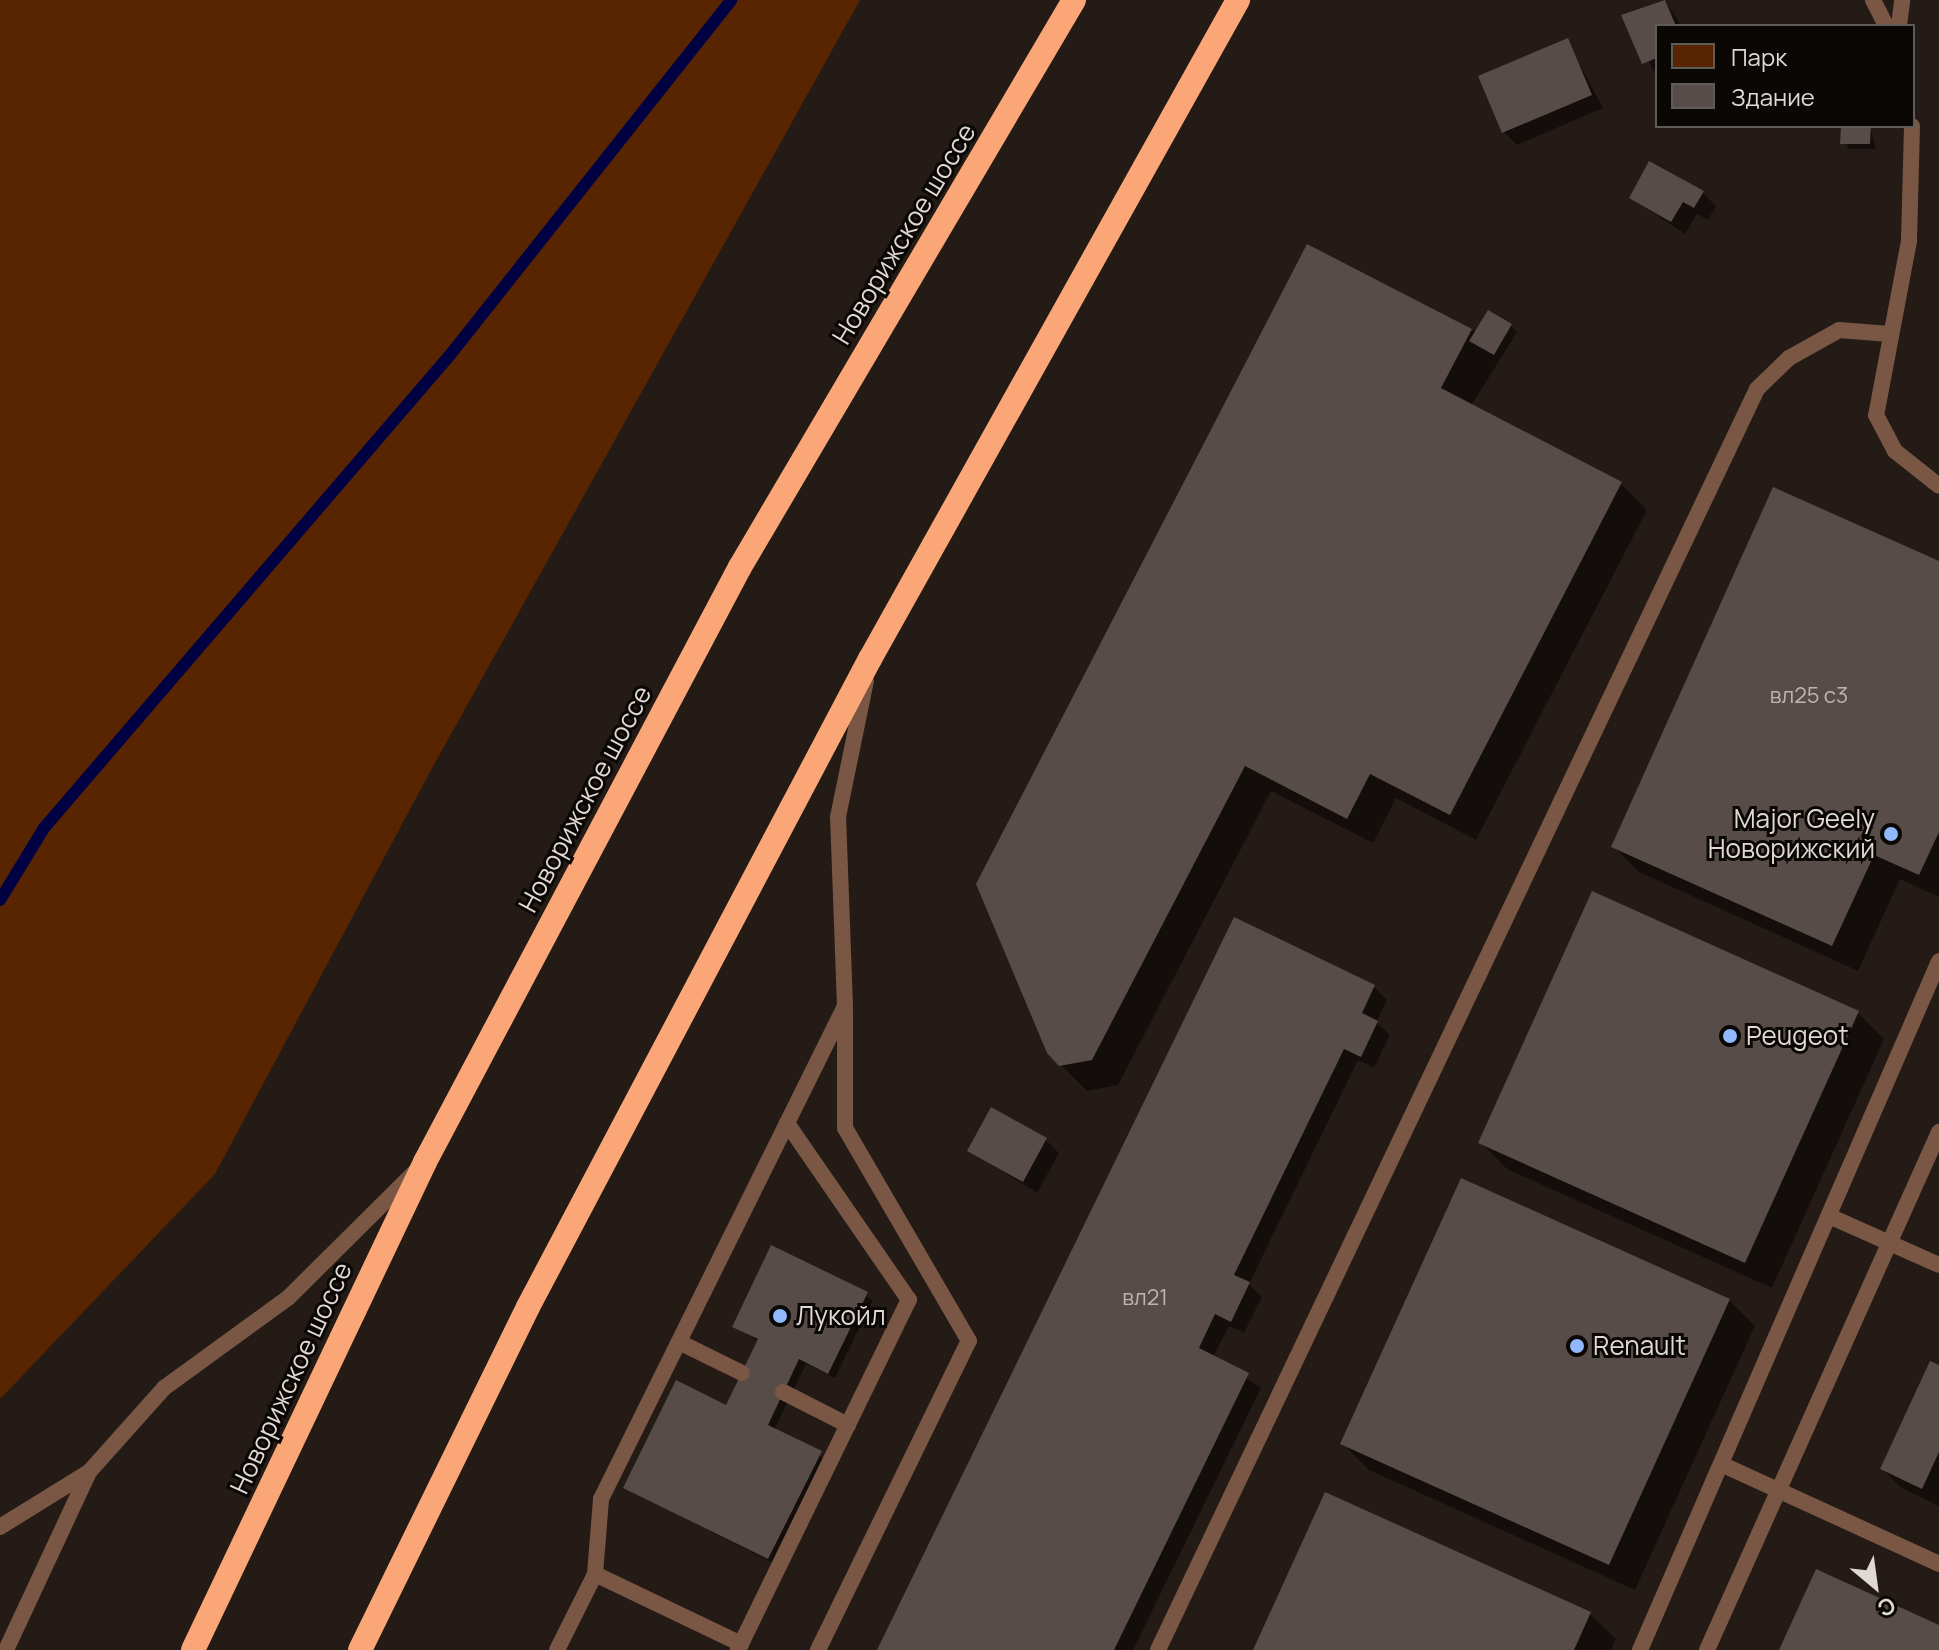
<!DOCTYPE html>
<html>
<head>
<meta charset="utf-8">
<style>
  body { margin:0 }
  #map { position:relative; width:1939px; height:1650px; overflow:hidden; background:#241b16; font-family:Manrope,sans-serif }
  div>[style] { position:absolute }
  [style*='--x'] { left:calc(var(--x)*1px); top:calc(var(--y)*1px); width:calc(var(--w)*1px); rotate:calc(var(--a)*1deg) }
  .green>* { inset:0; background:#592500 }
  .shadow>* { inset:0; background:#0007 }
  .stream>* { height:12px; margin:-6px; padding:0 6px; transform-origin:6px; border-radius:6px; background:#000142 }
  .building>* { inset:0; background:#574c47 }
  .lane>* { height:16px; margin:-8px; padding:0 8px; transform-origin:8px; border-radius:8px; background:#795744 }
  .highway>* { height:24px; margin:-12px; padding:0 12px; transform-origin:12px; border-radius:12px; background:#fba676 }
  .dots>* { width:22px; height:22px; translate:-50% -50%; box-sizing:border-box; border:4px solid #0a0705; border-radius:50% }
  span { translate:-50% -50%; white-space:nowrap; text-align:center; line-height:1.15; -webkit-text-stroke:6px #0a0705; paint-order:stroke }
  .number-label { font-size:22px; color:#bdb5b2 }
  .number-label span { -webkit-text-stroke-width:0 }
  .street-label { font-size:26px; color:#dfd8d5 }
  .poi-label { font-size:26px; color:#dfd8d5 }
  .right { translate:-100% -50%; text-align:right }
  .left { translate:0 -50%; text-align:left }
  .legend { position:absolute; left:1655px; top:24px; width:260px; height:104px; box-sizing:border-box; background:#0a0705; border:2px solid #5f5b58; margin:0; padding:10px 14px; list-style:none; font-size:24px; color:#dfd8d5 }
  .legend li { display:flex; align-items:center; gap:16px; height:40px }
  .legend b { width:40px; border:2px solid #5f5b58 }
  .north { position:absolute; left:1835px; top:1546px; width:80px; height:80px; -webkit-text-stroke:6px #0a0705; paint-order:stroke; rotate:151deg; font-size:22px; font-weight:700; line-height:32px; text-align:center; color:#dfd8d5 }
  .north::after { content:''; display:block; margin:auto; width:28px; height:36px; background:#dfd8d5; clip-path:polygon(50% 0,100% 100%,50% 72%,0 100%) }
</style>
</head>
<body>
<div id="map">
  <div class="green">
    <i style="clip-path:polygon(0 0,860px 0,431px 770px,215px 1174px,0 1399px)"></i>
  </div>
  <div class="shadow">
    <i style="clip-path:polygon(1664px 0,1682px 26px,1657px 26px,1657px 76px,1624px 16px)"></i>
    <i style="clip-path:polygon(1567px 41px,1603px 108px,1517px 145px,1504px 132px)"></i>
    <i style="clip-path:polygon(1843px 126px,1870px 126px,1876px 149px,1848px 149px)"></i>
    <i style="clip-path:polygon(1703px 193px,1716px 206px,1708px 220px,1697px 214px,1685px 234px,1631px 198px)"></i>
    <i style="clip-path:polygon(1511px 326px,1517px 332px,1471px 406px,1621px 484px,1647px 510px,1476px 840px,1396px 798px,1373px 843px,1271px 791px,1118px 1085px,1087px 1091px,1048px 1052px,1471px 331px)"></i>
    <i style="clip-path:polygon(1939px 563px,1939px 897px,1900px 879px,1858px 971px,1639px 872px,1613px 846px)"></i>
    <i style="clip-path:polygon(1374px 987px,1387px 1000px,1376px 1022px,1390px 1035px,1374px 1068px,1358px 1060px,1249px 1284px,1262px 1297px,1244px 1333px,1229px 1326px,1213px 1357px,1261px 1388px,1133px 1650px,879px 1650px)"></i>
    <i style="clip-path:polygon(1858px 1013px,1884px 1039px,1772px 1288px,1507px 1169px,1481px 1143px)"></i>
    <i style="clip-path:polygon(1046px 1140px,1059px 1153px,1037px 1193px,969px 1150px)"></i>
    <i style="clip-path:polygon(772px 1248px,873px 1300px,835px 1378px,806px 1364px,774px 1430px,826px 1459px,775px 1564px,625px 1488px,727px 1407px,759px 1342px,734px 1326px)"></i>
    <i style="clip-path:polygon(1729px 1300px,1755px 1326px,1635px 1590px,1369px 1470px,1343px 1444px)"></i>
    <i style="clip-path:polygon(1939px 1368px,1939px 1506px,1902px 1488px,1882px 1469px)"></i>
    <i style="clip-path:polygon(1590px 1614px,1616px 1639px,1611px 1650px,1256px 1650px)"></i>
  </div>
  <div class="stream">
    <i style="--x:0;--y:900;--w:84;--a:-58.6"></i>
    <i style="--x:44;--y:828;--w:623;--a:-49.36"></i>
    <i style="--x:450;--y:355;--w:453;--a:-51.6"></i>
  </div>
  <div class="building">
    <i style="clip-path:polygon(1665px 0,1676px 26px,1657px 26px,1657px 58px,1642px 64px,1621px 15px)"></i>
    <i style="clip-path:polygon(1568px 38px,1592px 95px,1502px 133px,1478px 76px)"></i>
    <i style="clip-path:polygon(1841px 126px,1871px 126px,1870px 144px,1840px 144px)"></i>
    <i style="clip-path:polygon(1649px 161px,1704px 191px,1694px 208px,1683px 202px,1671px 222px,1629px 198px)"></i>
    <i style="clip-path:polygon(1307px 244px,1472px 329px,1441px 388px,1622px 482px,1450px 815px,1370px 774px,1347px 819px,1245px 766px,1092px 1060px,1059px 1066px,1047px 1053px,976px 884px)"></i>
    <i style="clip-path:polygon(1488px 310px,1512px 324px,1494px 355px,1469px 341px)"></i>
    <i style="clip-path:polygon(1773px 487px,1939px 561px,1939px 832px,1919px 875px,1874px 855px,1832px 946px,1611px 847px)"></i>
    <i style="clip-path:polygon(1592px 891px,1859px 1011px,1745px 1263px,1478px 1143px)"></i>
    <i style="clip-path:polygon(1234px 917px,1375px 985px,1362px 1013px,1378px 1021px,1361px 1057px,1344px 1049px,1234px 1275px,1250px 1282px,1231px 1322px,1215px 1314px,1199px 1348px,1249px 1373px,1114px 1650px,877px 1650px)"></i>
    <i style="clip-path:polygon(991px 1107px,1047px 1138px,1023px 1182px,967px 1151px)"></i>
    <i style="clip-path:polygon(1461px 1178px,1730px 1299px,1609px 1565px,1340px 1444px)"></i>
    <i style="clip-path:polygon(771px 1245px,868px 1292px,828px 1374px,799px 1359px,768px 1425px,822px 1451px,768px 1559px,623px 1488px,676px 1380px,726px 1405px,758px 1339px,732px 1327px)"></i>
    <i style="clip-path:polygon(1930px 1361px,1939px 1365px,1939px 1452px,1922px 1489px,1880px 1469px)"></i>
    <i style="clip-path:polygon(1325px 1492px,1591px 1612px,1574px 1650px,1253px 1650px)"></i>
    <i style="clip-path:polygon(1816px 1569px,1939px 1625px,1939px 1650px,1779px 1650px)"></i>
  </div>
  <div class="lane">
    <i style="--x:1873;--y:0;--w:29;--a:63"></i>
    <i style="--x:1899;--y:26;--w:26;--a:-83"></i>
    <i style="--x:1912;--y:126;--w:115;--a:91.5"></i>
    <i style="--x:1909;--y:241;--w:177;--a:100.7"></i>
    <i style="--x:1876;--y:415;--w:41;--a:62.2"></i>
    <i style="--x:1895;--y:451;--w:56;--a:38.5"></i>
    <i style="--x:1829;--y:1216;--w:120;--a:24"></i>
    <i style="--x:679;--y:1342;--w:70;--a:26.2"></i>
    <i style="--x:783;--y:1392;--w:73;--a:26.9"></i>
    <i style="--x:1721;--y:1464;--w:240;--a:24.6"></i>
    <i style="--x:0;--y:1527;--w:102;--a:-31.8"></i>
    <i style="--x:595;--y:1574;--w:162;--a:25.6"></i>
    <i style="--x:6;--y:1650;--w:196;--a:-65"></i>
    <i style="--x:89;--y:1472;--w:113;--a:-48.2"></i>
    <i style="--x:164;--y:1388;--w:153;--a:-36"></i>
    <i style="--x:288;--y:1298;--w:180;--a:-44.8"></i>
    <i style="--x:557;--y:1650;--w:85;--a:-63.4"></i>
    <i style="--x:595;--y:1574;--w:75;--a:-85.4"></i>
    <i style="--x:601;--y:1499;--w:550;--a:-63.67"></i>
    <i style="--x:845;--y:1006;--w:189;--a:-92.1"></i>
    <i style="--x:838;--y:817;--w:139;--a:-78.4"></i>
    <i style="--x:738;--y:1650;--w:390;--a:-64"></i>
    <i style="--x:909;--y:1300;--w:215;--a:-124.6"></i>
    <i style="--x:818;--y:1650;--w:344;--a:-64"></i>
    <i style="--x:969;--y:1341;--w:246;--a:-120.2"></i>
    <i style="--x:845;--y:1128;--w:117;--a:-90"></i>
    <i style="--x:1158;--y:1650;--w:1396;--a:-64.59"></i>
    <i style="--x:1757;--y:389;--w:45;--a:-44.1"></i>
    <i style="--x:1789;--y:358;--w:57;--a:-29.2"></i>
    <i style="--x:1839;--y:330;--w:51;--a:4.5"></i>
    <i style="--x:1640;--y:1650;--w:751;--a:-66.54"></i>
    <i style="--x:1707;--y:1650;--w:568;--a:-65.87"></i>
  </div>
  <div class="highway">
    <i style="--x:193;--y:1650;--w:540;--a:-64.57"></i>
    <i style="--x:425;--y:1162;--w:673;--a:-62.1"></i>
    <i style="--x:740;--y:567;--w:658;--a:-59.5"></i>
    <i style="--x:360;--y:1650;--w:382;--a:-63.9"></i>
    <i style="--x:528;--y:1307;--w:733;--a:-62.18"></i>
    <i style="--x:870;--y:659;--w:755;--a:-60.82"></i>
  </div>
  <div class="dots">
    <i style="left:1891px;top:834px;background:#90b8fd"></i>
    <i style="left:1730px;top:1036px;background:#90b8fd"></i>
    <i style="left:780px;top:1316px;background:#90b8fd"></i>
    <i style="left:1577px;top:1346px;background:#90b8fd"></i>
  </div>
  <div class="number-label">
    <span style="left:1809px;top:696px">вл25 с3</span>
    <span style="left:1145px;top:1298px">вл21</span>
  </div>
  <div class="street-label">
    <span style="left:904px;top:234px;rotate:-59deg">Новорижское шоссе</span>
    <span style="left:585px;top:799px;rotate:-62deg">Новорижское шоссе</span>
    <span style="left:291px;top:1378px;rotate:-65deg">Новорижское шоссе</span>
  </div>
  <div class="poi-label">
    <span class="right" style="left:1875px;top:834px">Major Geely<br>Новорижский</span>
    <span class="left" style="left:1746px;top:1036px">Peugeot</span>
    <span class="left" style="left:796px;top:1316px">Лукойл</span>
    <span class="left" style="left:1593px;top:1346px">Renault</span>
  </div>
  <ul class="legend">
  <li><b style="height:22px;background:#592500"></b>Парк</li>
  <li><b style="height:22px;background:#574c47"></b>Здание</li>
  </ul>
  <div class="north">С</div>
</div>
</body>
</html>
